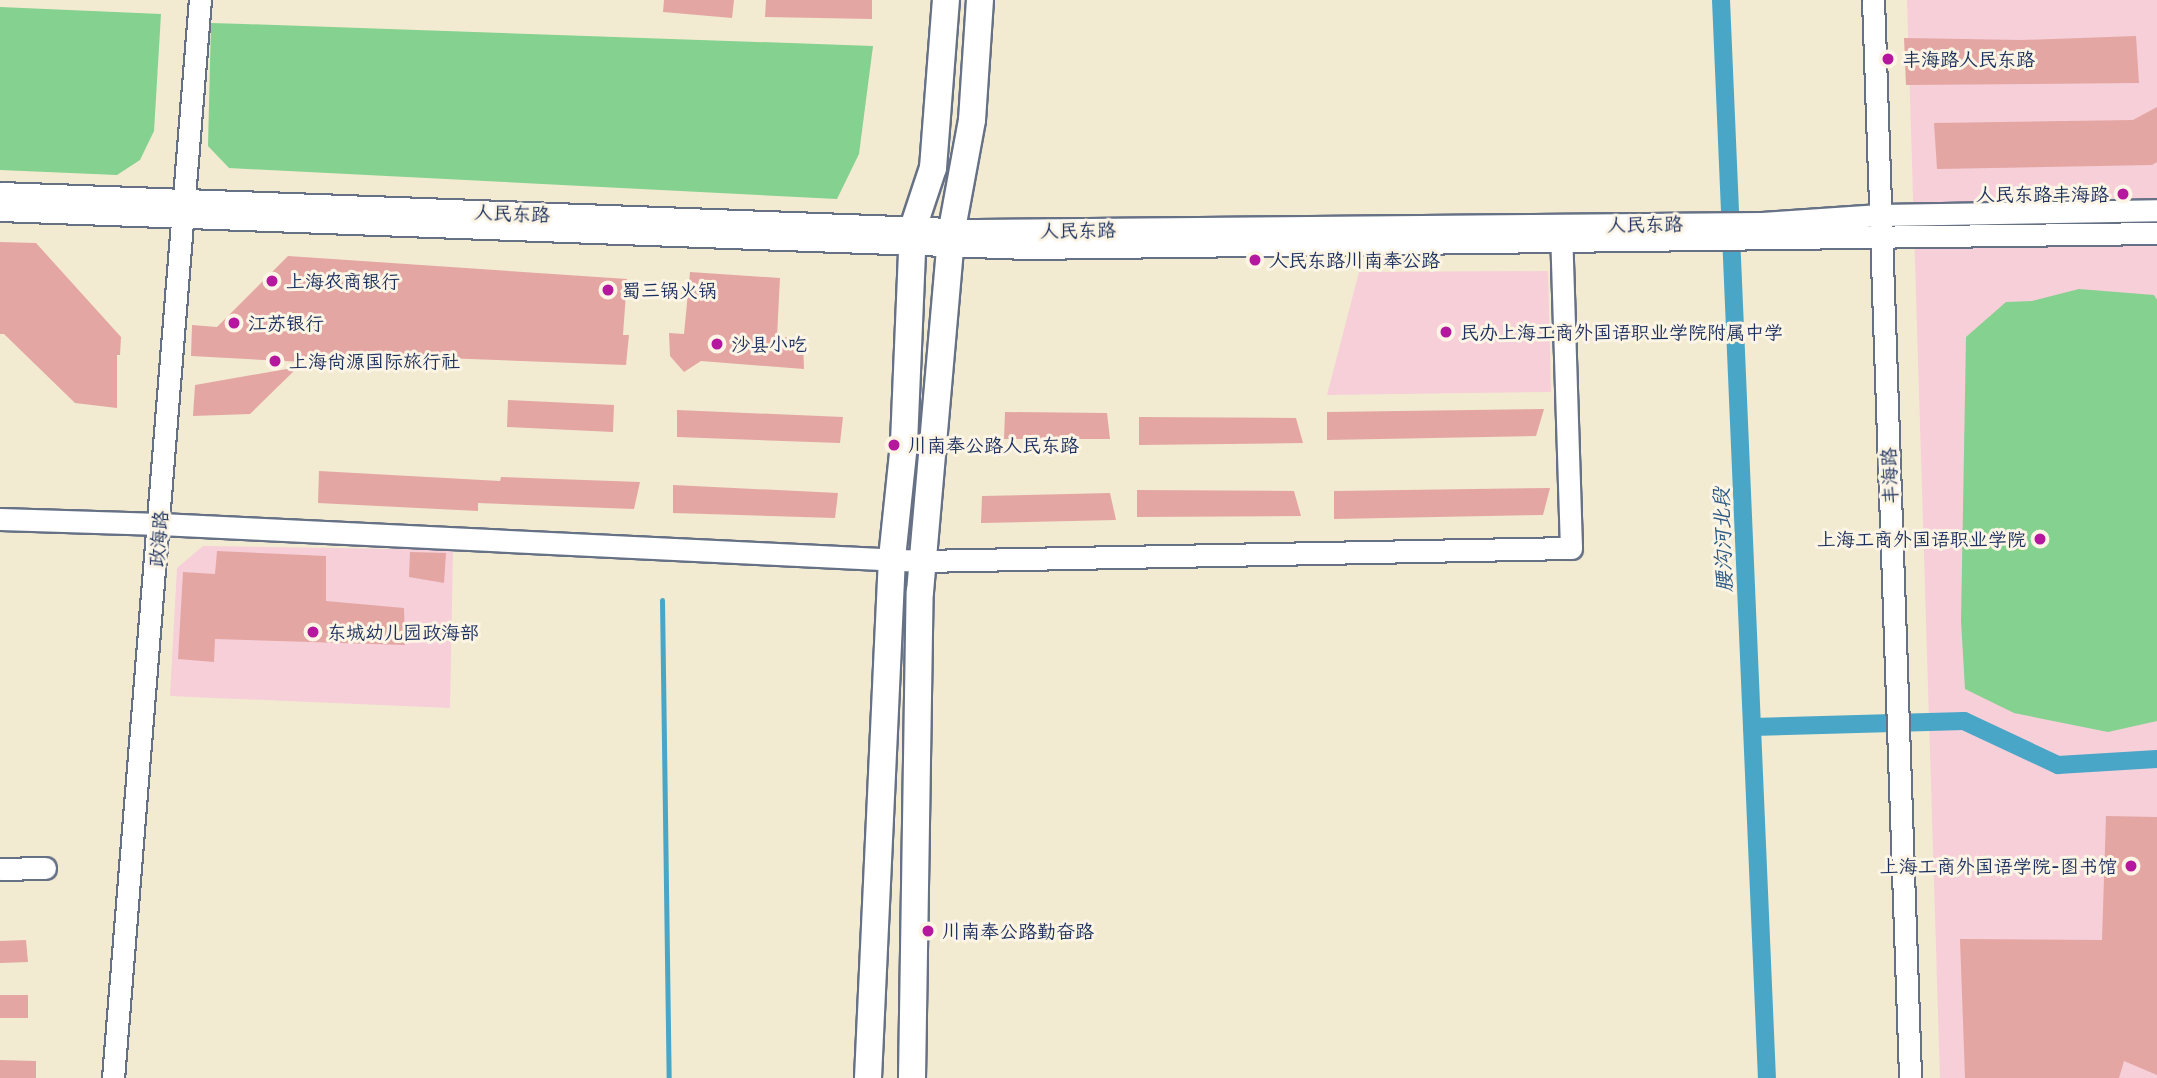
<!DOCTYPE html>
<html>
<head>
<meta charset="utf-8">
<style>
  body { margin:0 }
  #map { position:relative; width:2157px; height:1078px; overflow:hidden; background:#f2ebd1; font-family:"Playpen Sans","LXGW WenKai TC",sans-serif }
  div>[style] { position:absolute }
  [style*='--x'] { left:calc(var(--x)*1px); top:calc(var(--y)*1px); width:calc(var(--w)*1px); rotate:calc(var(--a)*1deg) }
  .built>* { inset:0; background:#f6cfd9 }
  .green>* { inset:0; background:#85d18f }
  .stream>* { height:5px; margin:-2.5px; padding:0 2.5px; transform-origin:2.5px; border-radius:2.5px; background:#49a6c7 }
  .canal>* { height:18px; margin:-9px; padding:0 9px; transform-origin:9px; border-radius:9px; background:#49a6c7 }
  .building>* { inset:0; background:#e4a6a3 }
  .roads { filter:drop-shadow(2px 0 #667186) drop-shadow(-2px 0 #667186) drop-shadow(0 2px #667186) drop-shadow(0 -2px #667186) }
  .minor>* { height:21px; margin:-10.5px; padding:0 10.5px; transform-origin:10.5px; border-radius:10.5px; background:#fff }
  .major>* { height:26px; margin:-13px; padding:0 13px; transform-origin:13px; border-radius:13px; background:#fff }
  .dots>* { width:19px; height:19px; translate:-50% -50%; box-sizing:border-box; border:4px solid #fcf5e5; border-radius:50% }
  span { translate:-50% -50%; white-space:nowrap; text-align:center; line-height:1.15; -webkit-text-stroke:6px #fcf5e5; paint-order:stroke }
  .poi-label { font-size:19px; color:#1b2f5e }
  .left { translate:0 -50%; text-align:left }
  .right { translate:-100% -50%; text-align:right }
  .street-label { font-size:19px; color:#1b2f5e }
  .water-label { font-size:21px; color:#2b5983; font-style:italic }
</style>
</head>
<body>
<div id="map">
  <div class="built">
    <i style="clip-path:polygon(1907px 0,2157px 0,2157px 1078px,1940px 1078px)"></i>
    <i style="clip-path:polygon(1548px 271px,1551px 392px,1327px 395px,1359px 272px)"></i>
    <i style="clip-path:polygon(203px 546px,453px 550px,450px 708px,170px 696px,177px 568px)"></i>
  </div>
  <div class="green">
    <i style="clip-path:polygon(0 7px,161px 14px,154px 131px,140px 160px,117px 175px,0 170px)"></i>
    <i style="clip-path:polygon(211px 23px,244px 24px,873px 46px,859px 154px,837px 199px,229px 168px,208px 146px)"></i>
    <i style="clip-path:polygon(2079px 289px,2154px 295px,2157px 300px,2157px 721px,2108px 732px,2014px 713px,1965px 689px,1961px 621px,1966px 337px,2006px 302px,2032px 301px)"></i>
  </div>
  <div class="stream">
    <i style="--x:662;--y:600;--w:478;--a:89.2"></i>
  </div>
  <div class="canal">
    <i style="--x:1721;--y:0;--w:1079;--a:87.56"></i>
    <i style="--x:1752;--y:727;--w:212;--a:-1.6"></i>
    <i style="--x:1964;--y:721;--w:104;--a:25.1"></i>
    <i style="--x:2058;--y:765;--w:99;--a:-3.5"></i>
  </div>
  <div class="building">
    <i style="clip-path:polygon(664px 0,734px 0,732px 18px,663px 12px)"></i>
    <i style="clip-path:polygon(766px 0,872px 0,872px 19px,765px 17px)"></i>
    <i style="clip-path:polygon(2136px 36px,2139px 83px,1906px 85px,1904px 38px,2022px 40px)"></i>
    <i style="clip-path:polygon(2157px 107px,2157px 162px,2152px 165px,1937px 169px,1934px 123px,2133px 120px)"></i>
    <i style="clip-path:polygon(0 242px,36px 243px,121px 337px,120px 355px,117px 355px,117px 408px,75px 403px,4px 334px,0 334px)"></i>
    <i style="clip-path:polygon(288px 256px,627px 279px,623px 335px,629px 335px,626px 365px,312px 353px,303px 362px,191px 356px,192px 325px,217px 327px)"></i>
    <i style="clip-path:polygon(690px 272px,780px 278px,777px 337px,803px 338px,804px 369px,701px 361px,684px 372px,670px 356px,669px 333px,684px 334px)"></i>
    <i style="clip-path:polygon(298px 367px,250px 414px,193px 416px,195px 385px)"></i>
    <i style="clip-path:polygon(508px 400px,614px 405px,613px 432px,507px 427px)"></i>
    <i style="clip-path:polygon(1544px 409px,1536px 436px,1327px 440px,1327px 412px)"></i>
    <i style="clip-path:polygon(677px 410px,843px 417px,840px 443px,677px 437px)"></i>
    <i style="clip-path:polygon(1005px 412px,1107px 413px,1110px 439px,1004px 439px)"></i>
    <i style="clip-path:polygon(1139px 417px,1296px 418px,1303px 443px,1139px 445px)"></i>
    <i style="clip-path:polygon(319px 471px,500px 481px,501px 477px,640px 482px,634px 509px,478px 503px,478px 511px,318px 503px)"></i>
    <i style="clip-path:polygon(673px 485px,838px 493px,835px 518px,673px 513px)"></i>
    <i style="clip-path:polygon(1550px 488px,1543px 515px,1334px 519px,1334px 491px)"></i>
    <i style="clip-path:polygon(1137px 490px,1294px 491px,1301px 516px,1137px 517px)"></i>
    <i style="clip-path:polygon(1110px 493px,1116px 520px,981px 523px,982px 496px)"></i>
    <i style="clip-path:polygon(217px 551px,326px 556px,326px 601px,404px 608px,405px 645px,215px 639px,214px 662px,178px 659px,183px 572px,215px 574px)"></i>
    <i style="clip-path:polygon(410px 552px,446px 553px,444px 583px,409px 577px)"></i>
    <i style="clip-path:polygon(2106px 816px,2157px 817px,2157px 1075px,2124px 1061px,2119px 1078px,1965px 1078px,1960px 939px,2102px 940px)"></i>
    <i style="clip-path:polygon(26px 940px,28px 962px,0 963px,0 941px)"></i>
    <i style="clip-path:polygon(0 995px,28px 995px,28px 1018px,0 1018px)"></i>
    <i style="clip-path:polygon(0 1060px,36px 1061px,36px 1078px,0 1078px)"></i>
  </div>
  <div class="roads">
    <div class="minor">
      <i style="--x:1873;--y:0;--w:1079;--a:88.03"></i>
      <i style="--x:0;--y:193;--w:977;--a:2.17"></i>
      <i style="--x:976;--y:230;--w:786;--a:-0.51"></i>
      <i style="--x:1762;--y:223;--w:118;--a:-3.9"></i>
      <i style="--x:1880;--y:215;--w:277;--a:-1"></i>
      <i style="--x:0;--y:210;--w:1029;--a:2.12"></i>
      <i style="--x:1028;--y:248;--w:1129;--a:-0.76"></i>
      <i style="--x:0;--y:519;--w:160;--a:1.8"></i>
      <i style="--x:160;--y:524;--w:763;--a:2.78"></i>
      <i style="--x:922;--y:561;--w:649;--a:-1.15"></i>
      <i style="--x:1571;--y:548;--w:320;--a:-91.8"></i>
      <i style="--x:0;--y:869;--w:45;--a:-1.3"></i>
      <i style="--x:113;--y:1078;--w:1082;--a:-85.39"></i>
    </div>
    <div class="major">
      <i style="--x:868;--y:1078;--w:521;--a:-87.36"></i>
      <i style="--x:892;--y:558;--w:116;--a:-84"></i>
      <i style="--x:904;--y:443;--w:215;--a:-87.6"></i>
      <i style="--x:913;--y:228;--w:63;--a:-71.6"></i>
      <i style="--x:933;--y:168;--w:169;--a:-85.6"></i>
      <i style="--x:912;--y:1078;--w:486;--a:-89.1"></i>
      <i style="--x:920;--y:592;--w:364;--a:-85"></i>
      <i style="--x:952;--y:229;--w:111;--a:-79.6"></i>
      <i style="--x:972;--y:120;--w:120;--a:-86.2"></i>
    </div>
  </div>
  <div class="dots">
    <i style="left:1888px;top:59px;background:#b5179e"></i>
    <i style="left:2123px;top:194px;background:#b5179e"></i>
    <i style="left:1255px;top:260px;background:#b5179e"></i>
    <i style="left:272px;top:281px;background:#b5179e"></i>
    <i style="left:608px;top:290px;background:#b5179e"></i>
    <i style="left:234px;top:323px;background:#b5179e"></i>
    <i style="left:1446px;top:332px;background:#b5179e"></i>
    <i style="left:717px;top:344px;background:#b5179e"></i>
    <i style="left:275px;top:361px;background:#b5179e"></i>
    <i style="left:894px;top:445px;background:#b5179e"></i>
    <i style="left:2040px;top:539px;background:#b5179e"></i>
    <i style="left:313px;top:632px;background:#b5179e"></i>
    <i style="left:2131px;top:866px;background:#b5179e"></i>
    <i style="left:928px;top:931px;background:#b5179e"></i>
  </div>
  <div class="poi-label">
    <span class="left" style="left:1902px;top:59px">丰海路人民东路</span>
    <span class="right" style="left:2109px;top:194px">人民东路丰海路</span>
    <span class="left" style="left:1269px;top:260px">人民东路川南奉公路</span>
    <span class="left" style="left:286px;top:281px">上海农商银行</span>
    <span class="left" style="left:622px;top:290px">蜀三锅火锅</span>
    <span class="left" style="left:248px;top:323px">江苏银行</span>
    <span class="left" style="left:1460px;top:332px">民办上海工商外国语职业学院附属中学</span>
    <span class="left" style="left:731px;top:344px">沙县小吃</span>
    <span class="left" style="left:289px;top:361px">上海尚源国际旅行社</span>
    <span class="left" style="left:908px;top:445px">川南奉公路人民东路</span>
    <span class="right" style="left:2026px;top:539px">上海工商外国语职业学院</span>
    <span class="left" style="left:327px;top:632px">东城幼儿园政海部</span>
    <span class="right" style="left:2117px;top:866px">上海工商外国语学院-图书馆</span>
    <span class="left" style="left:942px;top:931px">川南奉公路勤奋路</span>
  </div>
  <div class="street-label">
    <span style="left:512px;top:213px;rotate:2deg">人民东路</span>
    <span style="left:1645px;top:224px;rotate:-1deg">人民东路</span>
    <span style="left:1078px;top:230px;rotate:-1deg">人民东路</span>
    <span style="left:1889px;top:476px;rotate:-92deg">丰海路</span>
    <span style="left:158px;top:539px;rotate:-85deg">政海路</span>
  </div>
  <div class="water-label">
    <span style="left:1721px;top:540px;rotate:-92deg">腰沟河北段</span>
  </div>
</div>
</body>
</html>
